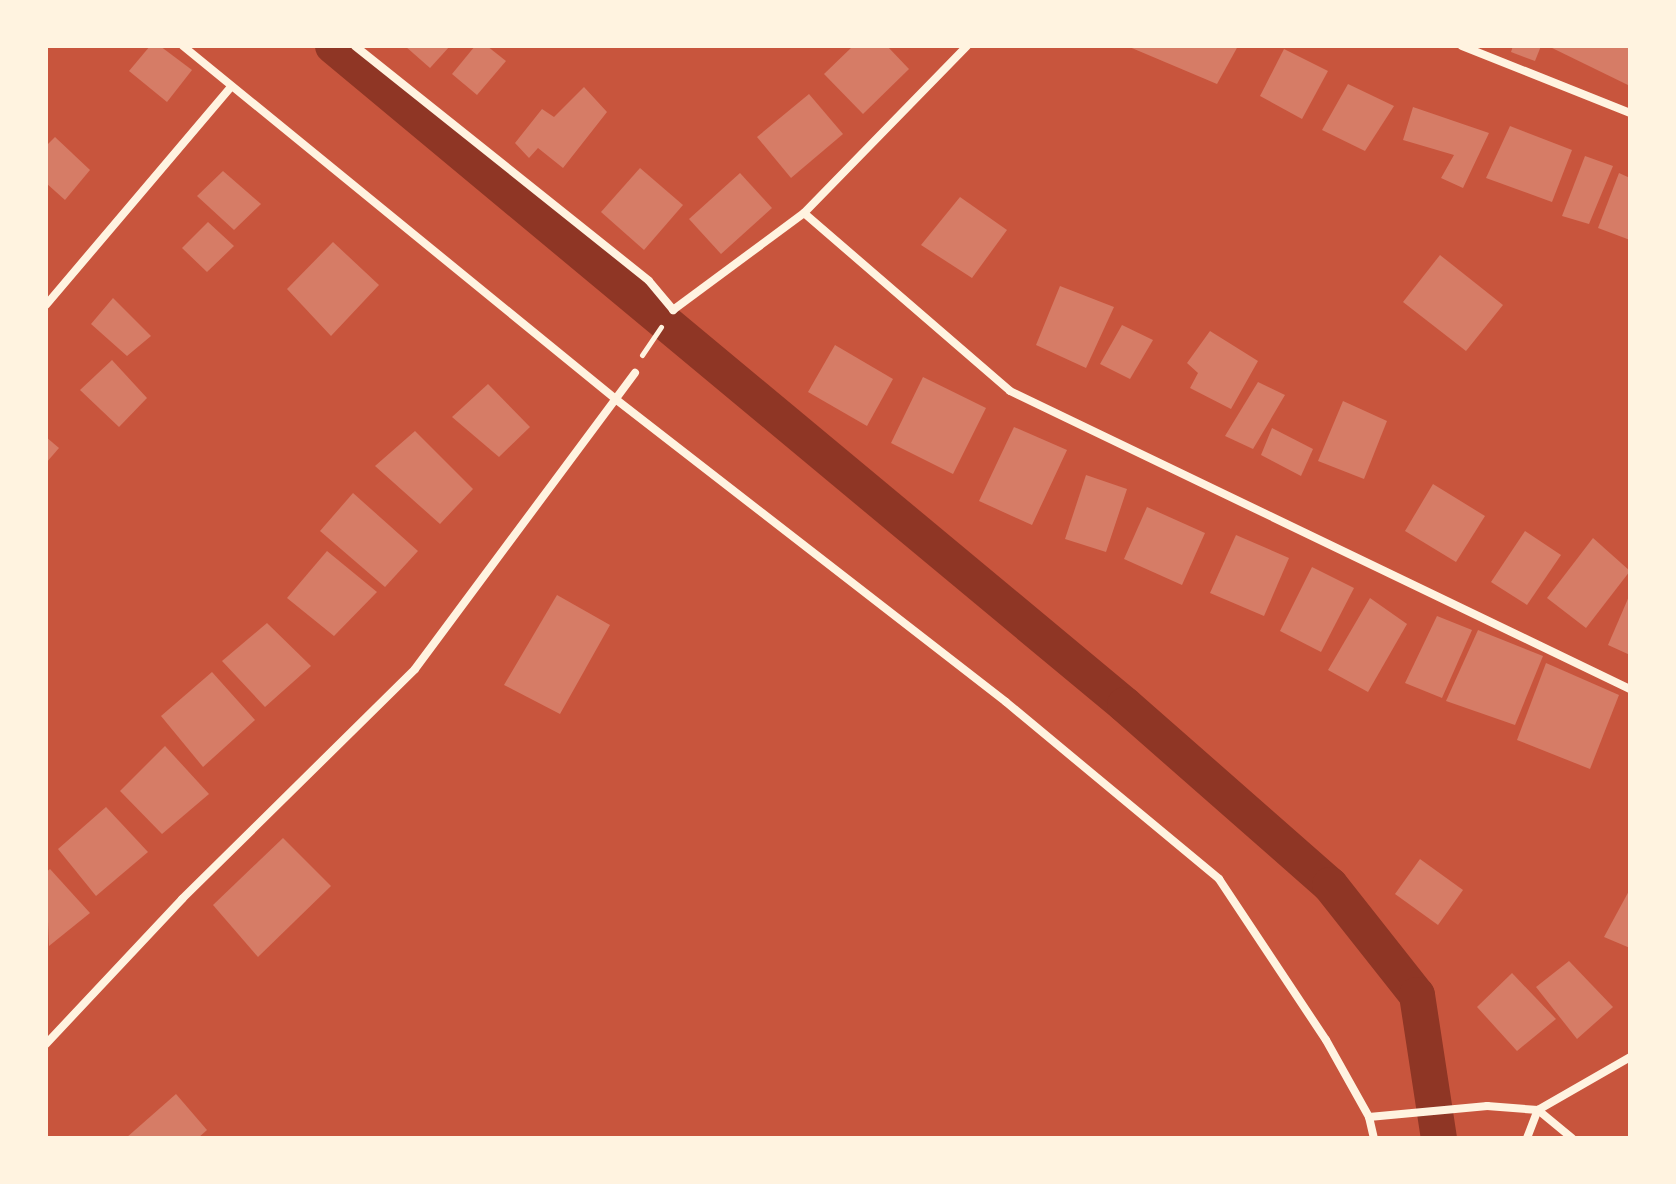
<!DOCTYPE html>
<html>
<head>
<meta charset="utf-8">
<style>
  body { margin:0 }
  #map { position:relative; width:1676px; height:1184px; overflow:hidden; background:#c8553d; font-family:"Nunito Sans",sans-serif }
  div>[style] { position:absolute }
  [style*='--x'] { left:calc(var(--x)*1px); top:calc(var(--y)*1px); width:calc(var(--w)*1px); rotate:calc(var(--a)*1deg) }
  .canal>* { height:36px; margin:-18px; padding:0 18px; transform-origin:18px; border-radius:18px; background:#8f3625 }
  .building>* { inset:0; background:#d67c66 }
  .path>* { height:5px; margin:-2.5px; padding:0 2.5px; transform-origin:2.5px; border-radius:2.5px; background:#fff3e0 }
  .minor>* { height:8px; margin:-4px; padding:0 4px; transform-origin:4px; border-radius:4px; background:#fff3e0 }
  span { translate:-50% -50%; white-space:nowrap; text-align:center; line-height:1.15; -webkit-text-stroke:6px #fff3e0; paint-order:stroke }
  .frame { position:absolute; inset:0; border:48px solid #fff3e0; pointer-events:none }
</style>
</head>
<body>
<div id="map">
  <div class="canal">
    <i style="--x:333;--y:46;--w:1030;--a:39.76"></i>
    <i style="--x:1125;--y:705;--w:273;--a:41.3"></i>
    <i style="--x:1330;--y:885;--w:140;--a:51.7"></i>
    <i style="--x:1417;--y:995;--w:145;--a:81.3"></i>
  </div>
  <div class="building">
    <i style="clip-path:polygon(150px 46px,160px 46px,192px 70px,167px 102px,129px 71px)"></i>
    <i style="clip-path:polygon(405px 46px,450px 46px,430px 68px)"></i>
    <i style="clip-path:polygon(475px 46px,487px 46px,506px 61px,477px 95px,452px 74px)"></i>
    <i style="clip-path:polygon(853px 46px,887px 46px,909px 69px,863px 114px,824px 74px)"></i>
    <i style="clip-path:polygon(1127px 46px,1238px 46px,1217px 84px)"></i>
    <i style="clip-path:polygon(1513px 46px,1541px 46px,1535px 61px,1511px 52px)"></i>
    <i style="clip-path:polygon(1548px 46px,1630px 46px,1630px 86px)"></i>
    <i style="clip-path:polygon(1284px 49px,1328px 71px,1302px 119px,1260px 96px)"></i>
    <i style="clip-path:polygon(1348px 84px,1394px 106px,1365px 151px,1322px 130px)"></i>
    <i style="clip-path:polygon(584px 87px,607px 112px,563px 168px,538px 148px,529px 158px,515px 143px,542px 109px,554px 117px)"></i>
    <i style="clip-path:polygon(809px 94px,843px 134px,791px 178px,757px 137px)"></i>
    <i style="clip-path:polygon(1413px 107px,1489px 133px,1463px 188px,1441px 178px,1454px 155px,1403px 140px)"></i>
    <i style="clip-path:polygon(1510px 126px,1572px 150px,1552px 202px,1486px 178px)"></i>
    <i style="clip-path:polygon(55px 137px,90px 170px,65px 200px,46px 183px,46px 146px)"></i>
    <i style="clip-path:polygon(1585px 156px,1613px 166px,1589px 224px,1562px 216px)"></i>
    <i style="clip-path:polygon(640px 168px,683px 205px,644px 250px,601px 212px)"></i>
    <i style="clip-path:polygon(223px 171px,261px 204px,234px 230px,197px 196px)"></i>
    <i style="clip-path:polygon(740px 173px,772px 208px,721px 254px,689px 219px)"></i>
    <i style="clip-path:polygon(1619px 173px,1630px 178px,1630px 240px,1598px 228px)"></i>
    <i style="clip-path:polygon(960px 197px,1007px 230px,972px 278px,921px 245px)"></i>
    <i style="clip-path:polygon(208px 222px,234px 246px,207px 272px,182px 248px)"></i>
    <i style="clip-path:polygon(333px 242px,379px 285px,331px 336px,287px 289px)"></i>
    <i style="clip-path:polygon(1440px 255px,1503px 305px,1466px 351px,1403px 302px)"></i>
    <i style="clip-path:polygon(1060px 286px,1114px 307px,1086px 368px,1036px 345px)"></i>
    <i style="clip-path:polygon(113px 298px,151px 336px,127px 356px,91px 324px)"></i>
    <i style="clip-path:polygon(1122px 325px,1153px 340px,1130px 379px,1100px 364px)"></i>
    <i style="clip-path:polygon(1210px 331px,1258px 361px,1231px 409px,1190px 388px,1198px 373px,1187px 363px)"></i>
    <i style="clip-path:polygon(835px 345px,893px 379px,867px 426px,808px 392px)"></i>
    <i style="clip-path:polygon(112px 360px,147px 398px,119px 427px,80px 390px)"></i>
    <i style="clip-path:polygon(923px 377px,986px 408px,953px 474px,891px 443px)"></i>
    <i style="clip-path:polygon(1258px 382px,1285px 395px,1253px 449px,1225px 436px)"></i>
    <i style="clip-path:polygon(488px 384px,530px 427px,499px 457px,452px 417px)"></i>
    <i style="clip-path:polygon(1343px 401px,1387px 421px,1364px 479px,1318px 461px)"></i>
    <i style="clip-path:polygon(1014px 427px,1067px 450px,1032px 525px,979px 501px)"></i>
    <i style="clip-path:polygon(1272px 428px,1313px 449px,1301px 476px,1261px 455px)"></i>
    <i style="clip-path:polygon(415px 431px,473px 489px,440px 524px,375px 466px)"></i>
    <i style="clip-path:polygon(46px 437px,59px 448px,46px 463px)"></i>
    <i style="clip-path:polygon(1086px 475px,1127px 489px,1106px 552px,1065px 539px)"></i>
    <i style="clip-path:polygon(1433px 484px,1485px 516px,1456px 562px,1405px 531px)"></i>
    <i style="clip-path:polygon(353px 493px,418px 551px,385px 587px,320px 531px)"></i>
    <i style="clip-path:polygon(1147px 507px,1205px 533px,1182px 585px,1124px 559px)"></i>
    <i style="clip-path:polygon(1525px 531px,1561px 555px,1527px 605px,1491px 582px)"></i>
    <i style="clip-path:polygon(1236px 535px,1289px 558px,1264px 616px,1210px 593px)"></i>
    <i style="clip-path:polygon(1593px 538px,1630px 571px,1586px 628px,1547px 598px)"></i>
    <i style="clip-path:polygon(327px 551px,377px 592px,334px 636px,287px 598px)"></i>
    <i style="clip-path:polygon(1312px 567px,1354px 588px,1321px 652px,1280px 631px)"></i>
    <i style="clip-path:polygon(1630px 594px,1630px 655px,1608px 645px)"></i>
    <i style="clip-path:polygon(557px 595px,610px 625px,560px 714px,504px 685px)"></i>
    <i style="clip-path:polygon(1370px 598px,1407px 624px,1368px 692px,1328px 670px)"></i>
    <i style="clip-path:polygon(1437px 616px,1472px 630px,1442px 698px,1405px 683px)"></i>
    <i style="clip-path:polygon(267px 623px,311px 666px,265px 707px,222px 661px)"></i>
    <i style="clip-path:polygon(1478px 630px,1543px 656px,1515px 725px,1446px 701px)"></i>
    <i style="clip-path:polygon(1546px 663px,1619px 695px,1590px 769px,1517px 740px)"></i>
    <i style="clip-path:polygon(212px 672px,255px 720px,203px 767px,161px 716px)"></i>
    <i style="clip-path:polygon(165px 746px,209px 794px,162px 834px,120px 791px)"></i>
    <i style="clip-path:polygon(106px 807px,148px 852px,96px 896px,58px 849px)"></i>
    <i style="clip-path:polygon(283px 838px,331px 886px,258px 957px,213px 905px)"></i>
    <i style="clip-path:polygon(1420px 859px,1463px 890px,1438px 925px,1395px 894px)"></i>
    <i style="clip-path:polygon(50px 869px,90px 913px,49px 946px,46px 872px)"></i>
    <i style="clip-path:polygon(1630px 889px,1630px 948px,1604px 937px)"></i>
    <i style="clip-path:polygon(1569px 961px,1613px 1007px,1577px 1039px,1536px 987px)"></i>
    <i style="clip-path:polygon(1512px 973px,1556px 1019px,1517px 1051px,1477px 1007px)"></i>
    <i style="clip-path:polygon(176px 1094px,207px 1130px,198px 1138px,126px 1138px)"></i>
  </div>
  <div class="path">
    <i style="--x:642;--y:355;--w:34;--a:-56"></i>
  </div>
  <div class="minor">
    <i style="--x:183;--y:46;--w:561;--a:39.22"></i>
    <i style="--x:618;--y:401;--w:491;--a:37.8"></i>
    <i style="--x:1006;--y:702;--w:277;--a:39.7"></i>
    <i style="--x:1219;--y:879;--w:193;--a:56.4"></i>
    <i style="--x:1326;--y:1040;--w:88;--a:60.8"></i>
    <i style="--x:1369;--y:1117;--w:22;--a:77"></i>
    <i style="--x:355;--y:46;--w:376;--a:38.6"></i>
    <i style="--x:649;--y:281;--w:38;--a:50"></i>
    <i style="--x:673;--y:310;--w:163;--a:-36.5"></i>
    <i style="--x:804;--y:213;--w:233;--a:-45.7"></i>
    <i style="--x:1462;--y:46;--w:181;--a:21.7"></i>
    <i style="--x:804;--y:213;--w:272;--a:40.8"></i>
    <i style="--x:1010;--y:391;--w:688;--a:25.67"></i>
    <i style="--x:46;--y:305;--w:286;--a:-49.7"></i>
    <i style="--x:46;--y:1044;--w:199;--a:-46.8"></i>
    <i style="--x:182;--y:899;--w:327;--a:-44.6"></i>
    <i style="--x:415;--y:669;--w:369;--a:-53.4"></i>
    <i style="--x:1369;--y:1117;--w:119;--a:-5.3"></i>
    <i style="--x:1487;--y:1106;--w:51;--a:4.5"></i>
    <i style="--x:1538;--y:1110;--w:106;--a:-29.9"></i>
    <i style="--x:1527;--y:1138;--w:30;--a:-69"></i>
    <i style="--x:1538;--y:1110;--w:44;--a:39.5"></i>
  </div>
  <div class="frame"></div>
</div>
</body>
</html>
